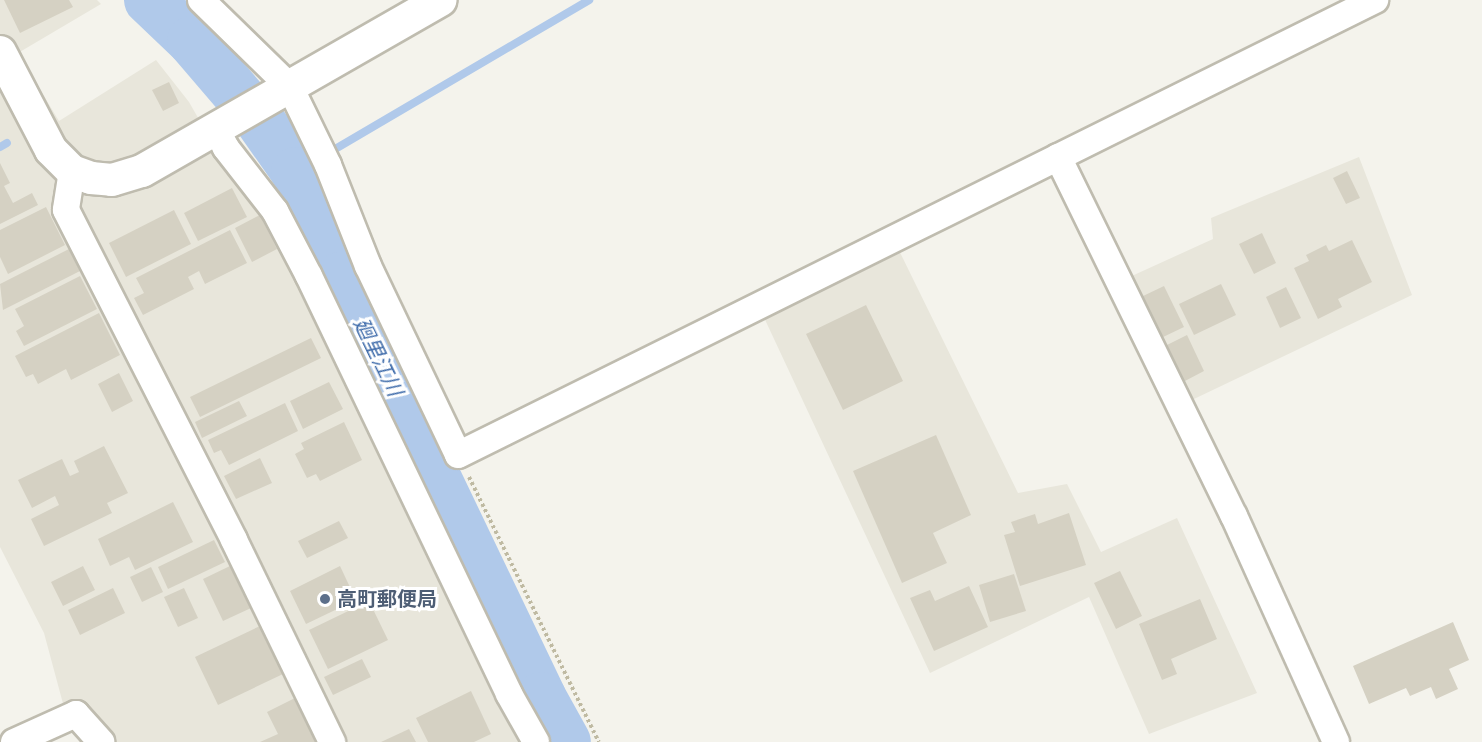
<!DOCTYPE html>
<html>
<head>
<meta charset="utf-8">
<style>
  body { margin:0 }
  #map { position:relative; width:1482px; height:742px; overflow:hidden; background:#f4f3ec; font-family:"Nunito Sans","Noto Sans JP",sans-serif }
  div>[style] { position:absolute }
  [style*='--x'] { left:calc(var(--x)*1px); top:calc(var(--y)*1px); width:calc(var(--w)*1px); rotate:calc(var(--a)*1deg) }
  .residential>* { inset:0; background:#e8e6db }
  .stream>* { height:8px; margin:-4px; padding:0 4px; transform-origin:4px; border-radius:4px; background:#b0c9ea }
  .river>* { height:50px; margin:-25px; padding:0 25px; transform-origin:25px; border-radius:25px; background:#b0c9ea }
  .building>* { inset:0; background:#d5d1c3 }
  .path>* { height:4px; margin-top:-2px; transform-origin:0; background:repeating-linear-gradient(90deg,#bfbaa2 0 3px,transparent 0 6px) }
  .roads { filter:drop-shadow(2px 0 #bfbcaf) drop-shadow(-2px 0 #bfbcaf) drop-shadow(0 2px #bfbcaf) drop-shadow(0 -2px #bfbcaf) }
  .minor>* { height:26px; margin:-13px; padding:0 13px; transform-origin:13px; border-radius:13px; background:#fff }
  .tertiary>* { height:32px; margin:-16px; padding:0 16px; transform-origin:16px; border-radius:16px; background:#fff }
  .dots>* { width:16px; height:16px; translate:-50% -50%; box-sizing:border-box; border:3px solid #fff; border-radius:50% }
  span { translate:-50% -50%; white-space:nowrap; text-align:center; line-height:1.15; -webkit-text-stroke:6px #fff; paint-order:stroke }
  .service-label { font-size:20px; color:#4e5e75; font-weight:700 }
  .left { translate:0 -50%; text-align:left }
  .water-label { font-size:21px; color:#3e6baa; font-style:italic }
</style>
</head>
<body>
<div id="map">
  <div class="residential">
    <i style="clip-path:polygon(0 0,97px 0,101px 4px,18px 53px,59px 121px,156px 60px,189px 102px,221px 158px,272px 217px,526px 742px,92px 742px,65px 711px,44px 633px,0 547px)"></i>
    <i style="clip-path:polygon(1359px 157px,1412px 295px,1173px 409px,1112px 285px,1213px 239px,1211px 218px)"></i>
    <i style="clip-path:polygon(889px 230px,1018px 493px,1067px 484px,1101px 552px,1177px 518px,1257px 693px,1149px 734px,1089px 597px,930px 673px,754px 296px)"></i>
  </div>
  <div class="stream">
    <i style="--x:0;--y:147;--w:8;--a:-30"></i>
    <i style="--x:296;--y:172;--w:340;--a:-30.4"></i>
  </div>
  <div class="river">
    <i style="--x:149;--y:0;--w:59;--a:43.6"></i>
    <i style="--x:192;--y:41;--w:101;--a:49.4"></i>
    <i style="--x:258;--y:118;--w:66;--a:54.9"></i>
    <i style="--x:296;--y:172;--w:114;--a:67.3"></i>
    <i style="--x:340;--y:277;--w:466;--a:64.4"></i>
    <i style="--x:541;--y:697;--w:51;--a:60.9"></i>
  </div>
  <div class="building">
    <i style="clip-path:polygon(4px 0,69px 0,73px 7px,20px 33px)"></i>
    <i style="clip-path:polygon(169px 82px,179px 103px,163px 111px,152px 90px)"></i>
    <i style="clip-path:polygon(0 163px,10px 183px,4px 186px,13px 203px,32px 193px,38px 205px,0 224px)"></i>
    <i style="clip-path:polygon(1347px 171px,1360px 198px,1346px 204px,1333px 178px)"></i>
    <i style="clip-path:polygon(232px 188px,247px 217px,198px 241px,184px 213px)"></i>
    <i style="clip-path:polygon(46px 207px,65px 245px,8px 274px,0 257px,0 230px)"></i>
    <i style="clip-path:polygon(174px 210px,191px 244px,126px 277px,109px 243px)"></i>
    <i style="clip-path:polygon(260px 215px,277px 249px,252px 262px,235px 228px)"></i>
    <i style="clip-path:polygon(230px 230px,247px 263px,205px 284px,199px 271px,188px 277px,194px 289px,143px 315px,134px 298px,144px 293px,136px 278px)"></i>
    <i style="clip-path:polygon(1262px 233px,1276px 263px,1254px 274px,1239px 244px)"></i>
    <i style="clip-path:polygon(1352px 240px,1372px 282px,1338px 299px,1342px 307px,1318px 319px,1294px 268px,1309px 261px,1306px 255px,1326px 245px,1329px 251px)"></i>
    <i style="clip-path:polygon(69px 249px,80px 271px,3px 310px,0 284px)"></i>
    <i style="clip-path:polygon(80px 276px,97px 309px,24px 346px,16px 331px,24px 326px,15px 309px)"></i>
    <i style="clip-path:polygon(1221px 284px,1236px 315px,1194px 335px,1179px 304px)"></i>
    <i style="clip-path:polygon(1164px 286px,1184px 327px,1161px 338px,1141px 297px)"></i>
    <i style="clip-path:polygon(1286px 287px,1301px 318px,1280px 328px,1266px 297px)"></i>
    <i style="clip-path:polygon(866px 305px,903px 381px,843px 410px,806px 334px)"></i>
    <i style="clip-path:polygon(99px 313px,120px 355px,71px 380px,66px 369px,38px 384px,33px 374px,26px 377px,15px 356px)"></i>
    <i style="clip-path:polygon(1187px 335px,1204px 371px,1183px 382px,1165px 346px)"></i>
    <i style="clip-path:polygon(311px 338px,321px 358px,200px 417px,190px 397px)"></i>
    <i style="clip-path:polygon(119px 373px,133px 401px,112px 412px,98px 384px)"></i>
    <i style="clip-path:polygon(329px 382px,343px 409px,303px 429px,290px 401px)"></i>
    <i style="clip-path:polygon(239px 401px,247px 416px,202px 438px,195px 422px)"></i>
    <i style="clip-path:polygon(285px 403px,298px 431px,229px 465px,221px 450px,214px 453px,208px 440px)"></i>
    <i style="clip-path:polygon(344px 422px,362px 460px,320px 481px,316px 474px,307px 478px,295px 454px,304px 449px,301px 443px)"></i>
    <i style="clip-path:polygon(936px 435px,971px 515px,933px 533px,947px 563px,902px 583px,853px 471px)"></i>
    <i style="clip-path:polygon(104px 446px,128px 493px,107px 503px,112px 513px,44px 546px,31px 519px,59px 505px,55px 496px,32px 508px,18px 480px,62px 459px,70px 476px,79px 472px,74px 461px)"></i>
    <i style="clip-path:polygon(260px 458px,272px 483px,236px 499px,224px 476px)"></i>
    <i style="clip-path:polygon(173px 502px,193px 542px,135px 570px,129px 557px,110px 566px,98px 539px)"></i>
    <i style="clip-path:polygon(1069px 513px,1086px 565px,1020px 586px,1004px 535px,1015px 532px,1011px 522px,1035px 514px,1038px 524px)"></i>
    <i style="clip-path:polygon(339px 521px,348px 538px,307px 558px,298px 541px)"></i>
    <i style="clip-path:polygon(214px 540px,225px 562px,168px 589px,158px 567px)"></i>
    <i style="clip-path:polygon(83px 566px,95px 590px,63px 606px,51px 582px)"></i>
    <i style="clip-path:polygon(230px 566px,251px 608px,223px 621px,203px 579px)"></i>
    <i style="clip-path:polygon(340px 566px,356px 600px,306px 624px,290px 591px)"></i>
    <i style="clip-path:polygon(151px 567px,163px 592px,142px 602px,130px 577px)"></i>
    <i style="clip-path:polygon(1120px 571px,1142px 616px,1116px 629px,1094px 583px)"></i>
    <i style="clip-path:polygon(1014px 574px,1026px 611px,990px 622px,979px 585px)"></i>
    <i style="clip-path:polygon(969px 586px,988px 627px,934px 651px,910px 598px,930px 590px,935px 601px)"></i>
    <i style="clip-path:polygon(113px 588px,125px 613px,80px 635px,68px 610px)"></i>
    <i style="clip-path:polygon(184px 588px,198px 618px,178px 627px,164px 597px)"></i>
    <i style="clip-path:polygon(1200px 599px,1217px 639px,1171px 659px,1177px 674px,1162px 680px,1139px 624px)"></i>
    <i style="clip-path:polygon(369px 601px,388px 640px,328px 669px,309px 630px)"></i>
    <i style="clip-path:polygon(1453px 622px,1469px 660px,1449px 669px,1458px 689px,1436px 699px,1431px 687px,1410px 696px,1406px 688px,1369px 704px,1353px 666px)"></i>
    <i style="clip-path:polygon(260px 626px,283px 674px,218px 705px,195px 657px)"></i>
    <i style="clip-path:polygon(362px 659px,371px 677px,333px 695px,324px 677px)"></i>
    <i style="clip-path:polygon(471px 691px,491px 734px,474px 742px,428px 742px,416px 718px)"></i>
    <i style="clip-path:polygon(297px 697px,319px 742px,260px 742px,278px 734px,267px 712px)"></i>
    <i style="clip-path:polygon(409px 729px,416px 742px,381px 742px)"></i>
  </div>
  <div class="path">
    <i style="--x:469;--y:477;--w:295;--a:63.9"></i>
  </div>
  <div class="roads">
    <div class="minor">
      <i style="--x:201;--y:0;--w:124;--a:44.3"></i>
      <i style="--x:290;--y:87;--w:87;--a:64"></i>
      <i style="--x:328;--y:165;--w:109;--a:68.4"></i>
      <i style="--x:368;--y:266;--w:209;--a:64.5"></i>
      <i style="--x:458;--y:455;--w:1024;--a:-26.39"></i>
      <i style="--x:216;--y:129;--w:21;--a:62"></i>
      <i style="--x:226;--y:148;--w:80;--a:52.1"></i>
      <i style="--x:275;--y:211;--w:73;--a:62.4"></i>
      <i style="--x:309;--y:276;--w:463;--a:64.4"></i>
      <i style="--x:509;--y:694;--w:55;--a:60.6"></i>
      <i style="--x:1058;--y:157;--w:400;--a:63.9"></i>
      <i style="--x:1234;--y:516;--w:248;--a:65.7"></i>
      <i style="--x:72;--y:171;--w:39;--a:99"></i>
      <i style="--x:66;--y:210;--w:370;--a:63"></i>
      <i style="--x:234;--y:540;--w:225;--a:64.1"></i>
      <i style="--x:14;--y:742;--w:68;--a:-24.3"></i>
      <i style="--x:76;--y:714;--w:38;--a:48"></i>
    </div>
    <div class="tertiary">
      <i style="--x:0;--y:52;--w:110;--a:62.5"></i>
      <i style="--x:51;--y:150;--w:30;--a:45"></i>
      <i style="--x:72;--y:171;--w:20;--a:20"></i>
      <i style="--x:91;--y:178;--w:21;--a:5"></i>
      <i style="--x:112;--y:180;--w:31;--a:-17"></i>
      <i style="--x:142;--y:171;--w:344;--a:-29.8"></i>
    </div>
  </div>
  <div class="dots">
    <i style="left:325px;top:599px;background:#5c6f8a"></i>
  </div>
  <div class="service-label">
    <span class="left" style="left:337px;top:599px">高町郵便局</span>
  </div>
  <div class="water-label">
    <span style="left:378px;top:357px;rotate:64deg">廻里江川</span>
  </div>
</div>
</body>
</html>
